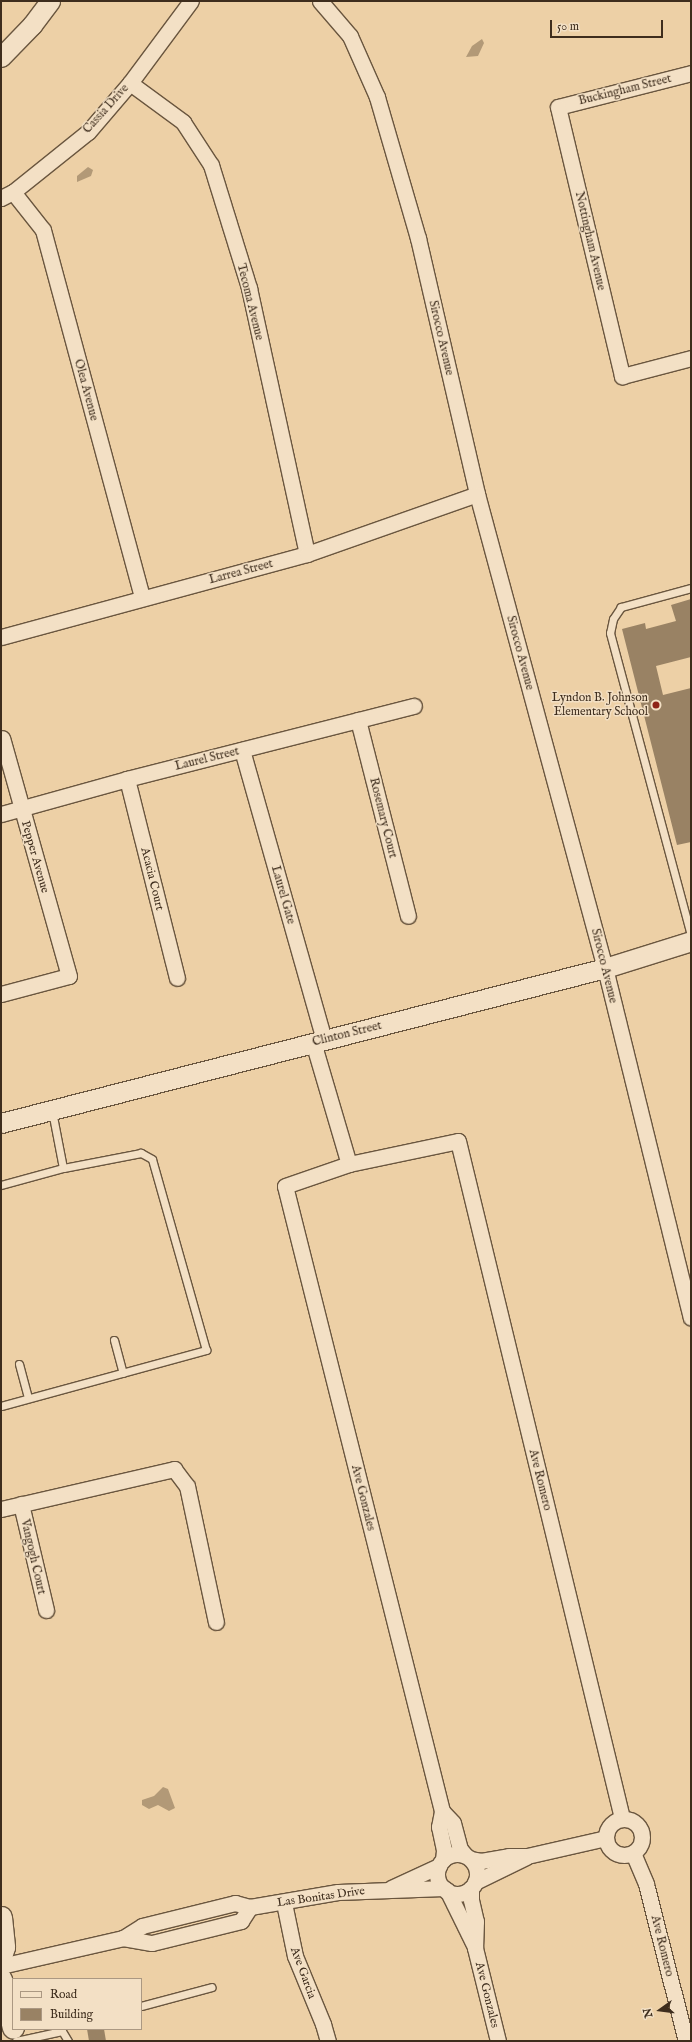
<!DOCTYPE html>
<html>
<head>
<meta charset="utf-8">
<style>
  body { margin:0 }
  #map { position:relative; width:692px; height:2042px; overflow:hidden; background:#edd0a6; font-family:"IM FELL English",serif }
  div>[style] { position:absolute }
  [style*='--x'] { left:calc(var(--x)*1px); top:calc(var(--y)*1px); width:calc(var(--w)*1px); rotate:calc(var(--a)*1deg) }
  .water>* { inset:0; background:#b29977 }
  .building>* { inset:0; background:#998264 }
  .roads { filter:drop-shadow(1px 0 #6a563f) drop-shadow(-1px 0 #6a563f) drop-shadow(0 1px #6a563f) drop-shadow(0 -1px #6a563f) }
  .service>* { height:7px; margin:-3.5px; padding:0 3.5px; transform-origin:3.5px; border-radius:3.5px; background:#f3e0c5 }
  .minor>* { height:15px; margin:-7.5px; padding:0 7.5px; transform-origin:7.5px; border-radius:7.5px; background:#f3e0c5 }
  .minor>.ring { margin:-7.5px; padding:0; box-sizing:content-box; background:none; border:15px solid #f3e0c5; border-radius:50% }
  .tertiary>* { height:19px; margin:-9.5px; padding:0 9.5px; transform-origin:9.5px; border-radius:9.5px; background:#f3e0c5 }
  .secondary>* { height:21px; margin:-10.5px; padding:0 10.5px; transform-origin:10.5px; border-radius:10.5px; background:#f3e0c5 }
  .dots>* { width:11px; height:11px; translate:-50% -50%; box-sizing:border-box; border:2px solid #f3e0c5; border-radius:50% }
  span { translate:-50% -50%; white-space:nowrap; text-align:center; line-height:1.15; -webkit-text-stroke:3px #f3e0c5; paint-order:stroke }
  .street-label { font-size:12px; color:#3e2d1d }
  .poi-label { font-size:12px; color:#3e2d1d }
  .right { translate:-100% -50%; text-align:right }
  .frame { position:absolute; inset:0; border:2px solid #3e2d1d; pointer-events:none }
  .legend { position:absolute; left:12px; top:1978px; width:130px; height:52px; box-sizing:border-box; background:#f3e0c5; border:1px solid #ab9882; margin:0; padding:5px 7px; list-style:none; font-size:12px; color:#3e2d1d }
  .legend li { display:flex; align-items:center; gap:8px; height:20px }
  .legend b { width:20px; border:1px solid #ab9882 }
  .north { position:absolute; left:640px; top:1990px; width:40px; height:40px; -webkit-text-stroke:3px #f3e0c5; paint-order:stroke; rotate:256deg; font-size:11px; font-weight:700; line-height:16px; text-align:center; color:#3e2d1d }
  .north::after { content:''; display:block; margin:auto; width:14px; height:18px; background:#3e2d1d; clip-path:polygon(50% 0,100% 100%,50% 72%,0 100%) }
  .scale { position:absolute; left:550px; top:20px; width:113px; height:18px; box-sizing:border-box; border:2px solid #3e2d1d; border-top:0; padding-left:5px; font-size:12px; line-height:14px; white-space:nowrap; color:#3e2d1d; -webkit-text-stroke:3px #f3e0c5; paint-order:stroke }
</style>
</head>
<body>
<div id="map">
  <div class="water">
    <i style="clip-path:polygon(482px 39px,484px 43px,478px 56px,466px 57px,472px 46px)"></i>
    <i style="clip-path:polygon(88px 167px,93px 170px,91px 176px,77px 182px,77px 176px)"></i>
    <i style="clip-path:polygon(163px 1787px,168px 1789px,175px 1808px,169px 1811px,158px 1805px,149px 1809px,142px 1805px,142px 1800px,154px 1796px)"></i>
  </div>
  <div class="building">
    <i style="clip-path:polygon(691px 599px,691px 657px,656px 666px,663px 695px,691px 688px,691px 842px,677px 845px,622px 629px,645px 623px,646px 629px,676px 621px,671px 605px)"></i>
    <i style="clip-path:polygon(87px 2029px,104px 2029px,106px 2041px,89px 2041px)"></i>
  </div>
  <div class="roads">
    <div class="service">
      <i style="--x:691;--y:588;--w:73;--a:164.8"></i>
      <i style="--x:621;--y:607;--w:14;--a:124"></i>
      <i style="--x:613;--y:619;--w:14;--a:102"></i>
      <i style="--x:610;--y:633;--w:313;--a:75"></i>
      <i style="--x:1;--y:1185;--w:64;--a:-15.3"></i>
      <i style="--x:114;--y:1340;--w:34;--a:75"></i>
      <i style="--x:19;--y:1364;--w:35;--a:75"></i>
      <i style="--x:1;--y:1406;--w:213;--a:-15.3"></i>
      <i style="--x:206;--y:1350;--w:198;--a:-105.8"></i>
      <i style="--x:152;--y:1159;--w:13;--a:-151"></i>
      <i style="--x:141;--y:1153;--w:79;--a:169.1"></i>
      <i style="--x:63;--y:1168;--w:58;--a:-100.9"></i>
      <i style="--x:141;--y:2006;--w:73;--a:-15"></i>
      <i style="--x:16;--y:2041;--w:47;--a:-12.3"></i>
      <i style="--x:62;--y:2031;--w:12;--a:59"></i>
    </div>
    <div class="minor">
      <i style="--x:320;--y:1;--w:46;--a:49.4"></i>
      <i style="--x:350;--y:36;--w:67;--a:66.1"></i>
      <i style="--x:377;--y:97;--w:147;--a:73.8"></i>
      <i style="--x:418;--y:238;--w:263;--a:77"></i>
      <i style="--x:477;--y:494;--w:491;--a:74.9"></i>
      <i style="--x:605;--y:968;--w:360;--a:76.2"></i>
      <i style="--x:691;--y:73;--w:137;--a:165.7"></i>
      <i style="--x:558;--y:107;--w:277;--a:76.6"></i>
      <i style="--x:622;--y:376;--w:71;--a:-14.6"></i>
      <i style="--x:130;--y:83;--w:66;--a:36.3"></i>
      <i style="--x:183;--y:122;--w:51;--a:56.9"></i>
      <i style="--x:211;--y:165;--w:129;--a:72.8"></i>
      <i style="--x:249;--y:288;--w:272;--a:77.7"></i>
      <i style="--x:13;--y:192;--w:48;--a:51.7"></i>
      <i style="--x:43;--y:230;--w:381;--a:74.9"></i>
      <i style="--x:1;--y:198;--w:13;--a:-27"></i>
      <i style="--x:13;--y:192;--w:96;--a:-38.7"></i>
      <i style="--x:88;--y:132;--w:65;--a:-49.4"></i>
      <i style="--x:130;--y:83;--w:102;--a:-53.4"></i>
      <i style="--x:1;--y:637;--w:317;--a:-15.2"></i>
      <i style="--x:307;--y:554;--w:180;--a:-19.4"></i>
      <i style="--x:358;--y:720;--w:202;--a:75.7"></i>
      <i style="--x:242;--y:750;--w:301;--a:74.2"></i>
      <i style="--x:127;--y:779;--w:205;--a:75.9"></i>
      <i style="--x:1;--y:814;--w:131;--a:-15.5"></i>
      <i style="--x:127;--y:779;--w:296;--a:-14.3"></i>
      <i style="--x:1;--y:994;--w:70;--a:-14.8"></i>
      <i style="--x:69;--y:976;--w:247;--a:-105.7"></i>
      <i style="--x:313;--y:1042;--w:127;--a:73.6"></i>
      <i style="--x:21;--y:1504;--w:109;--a:76.7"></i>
      <i style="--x:1;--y:1509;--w:178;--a:-13"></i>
      <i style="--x:174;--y:1469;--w:21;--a:53"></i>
      <i style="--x:187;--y:1486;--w:139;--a:78"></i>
      <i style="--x:442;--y:1811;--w:16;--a:47"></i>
      <i style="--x:453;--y:1823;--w:27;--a:75"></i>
      <i style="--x:460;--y:1849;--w:8;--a:50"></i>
      <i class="ring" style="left:606px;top:1819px;width:21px;height:21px"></i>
      <i style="--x:633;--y:1853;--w:34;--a:67"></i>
      <i style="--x:646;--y:1884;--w:162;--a:75.7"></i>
      <i class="ring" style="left:437px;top:1854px;width:25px;height:25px"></i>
      <i style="--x:471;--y:1859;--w:10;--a:11"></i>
      <i style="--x:481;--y:1861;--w:28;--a:-10"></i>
      <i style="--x:509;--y:1856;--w:18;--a:0"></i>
      <i style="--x:527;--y:1856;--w:81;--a:-12.8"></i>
      <i style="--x:443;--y:1860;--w:10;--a:-84"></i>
      <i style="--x:444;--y:1850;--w:24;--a:-102"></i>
      <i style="--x:439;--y:1827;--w:16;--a:-79"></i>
      <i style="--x:442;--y:1811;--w:644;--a:-104.1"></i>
      <i style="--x:285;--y:1186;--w:68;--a:-19"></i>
      <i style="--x:349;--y:1164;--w:111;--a:-11.9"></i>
      <i style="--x:458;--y:1141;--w:697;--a:76.38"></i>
      <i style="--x:475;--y:1882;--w:57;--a:-26.1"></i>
      <i style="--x:391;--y:1888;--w:53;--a:-24.6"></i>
      <i style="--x:471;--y:1888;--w:12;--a:90"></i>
      <i style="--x:471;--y:1900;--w:22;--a:77"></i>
      <i style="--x:476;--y:1921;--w:27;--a:92"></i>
      <i style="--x:475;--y:1948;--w:96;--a:76.1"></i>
      <i style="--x:447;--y:1890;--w:64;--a:63.8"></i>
      <i style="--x:284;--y:1903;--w:54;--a:78.3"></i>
      <i style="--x:295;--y:1956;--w:74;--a:67.6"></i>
      <i style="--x:323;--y:2024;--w:18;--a:74"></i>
      <i style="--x:123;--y:1938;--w:29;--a:10"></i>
      <i style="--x:152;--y:1943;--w:92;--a:-13.9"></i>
      <i style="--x:241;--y:1921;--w:17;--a:-57"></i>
      <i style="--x:1;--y:1966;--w:125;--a:-12.9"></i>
      <i style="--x:123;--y:1938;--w:22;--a:-32"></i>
      <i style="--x:142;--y:1926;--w:96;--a:-13.9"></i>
      <i style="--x:235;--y:1903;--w:16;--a:15"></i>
      <i style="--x:250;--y:1907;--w:89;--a:-9.7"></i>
      <i style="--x:338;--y:1892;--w:106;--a:-2.2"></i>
    </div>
    <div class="tertiary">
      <i style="--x:1;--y:57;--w:45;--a:-45.9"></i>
      <i style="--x:32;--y:25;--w:30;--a:-53"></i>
      <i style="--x:1;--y:1123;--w:624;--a:-14.39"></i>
      <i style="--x:605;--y:968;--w:90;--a:-17.4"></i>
    </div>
    <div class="secondary">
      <i style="--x:1;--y:1917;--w:30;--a:84"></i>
      <i style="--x:4;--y:1947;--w:9;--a:108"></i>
      <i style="--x:1;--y:1979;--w:50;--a:76.2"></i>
    </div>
  </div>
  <div class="dots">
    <i style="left:656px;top:705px;background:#8f2418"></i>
  </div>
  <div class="street-label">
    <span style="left:625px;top:90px;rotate:-14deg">Buckingham Street</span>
    <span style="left:106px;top:109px;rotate:-48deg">Cassia Drive</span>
    <span style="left:590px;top:241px;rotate:77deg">Nottingham Avenue</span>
    <span style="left:250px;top:302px;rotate:76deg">Tecoma Avenue</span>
    <span style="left:441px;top:338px;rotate:77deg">Sirocco Avenue</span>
    <span style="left:86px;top:390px;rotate:75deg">Olea Avenue</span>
    <span style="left:241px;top:572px;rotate:-15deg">Larrea Street</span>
    <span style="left:520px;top:653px;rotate:75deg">Sirocco Avenue</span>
    <span style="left:207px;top:759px;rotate:-14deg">Laurel Street</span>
    <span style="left:383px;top:818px;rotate:76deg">Rosemary Court</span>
    <span style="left:35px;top:857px;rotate:74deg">Pepper Avenue</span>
    <span style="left:152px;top:879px;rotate:76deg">Acacia Court</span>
    <span style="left:283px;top:895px;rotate:74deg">Laurel Gate</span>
    <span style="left:604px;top:966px;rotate:76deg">Sirocco Avenue</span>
    <span style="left:347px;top:1034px;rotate:-14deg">Clinton Street</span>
    <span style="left:540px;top:1480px;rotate:76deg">Ave Romero</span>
    <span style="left:363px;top:1498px;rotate:76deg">Ave Gonzales</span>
    <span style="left:33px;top:1557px;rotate:77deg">Vangogh Court</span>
    <span style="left:321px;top:1897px;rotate:-8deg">Las Bonitas Drive</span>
    <span style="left:662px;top:1946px;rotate:76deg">Ave Romero</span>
    <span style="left:303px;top:1973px;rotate:70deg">Ave Garcia</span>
    <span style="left:487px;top:1995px;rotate:76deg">Ave Gonzales</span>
  </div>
  <div class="poi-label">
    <span class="right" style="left:648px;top:705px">Lyndon B. Johnson<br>Elementary School</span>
  </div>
  <div class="frame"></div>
  <ul class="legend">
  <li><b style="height:5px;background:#f3e0c5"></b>Road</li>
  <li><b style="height:11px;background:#998264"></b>Building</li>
  </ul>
  <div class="north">N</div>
  <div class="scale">50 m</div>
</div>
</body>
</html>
